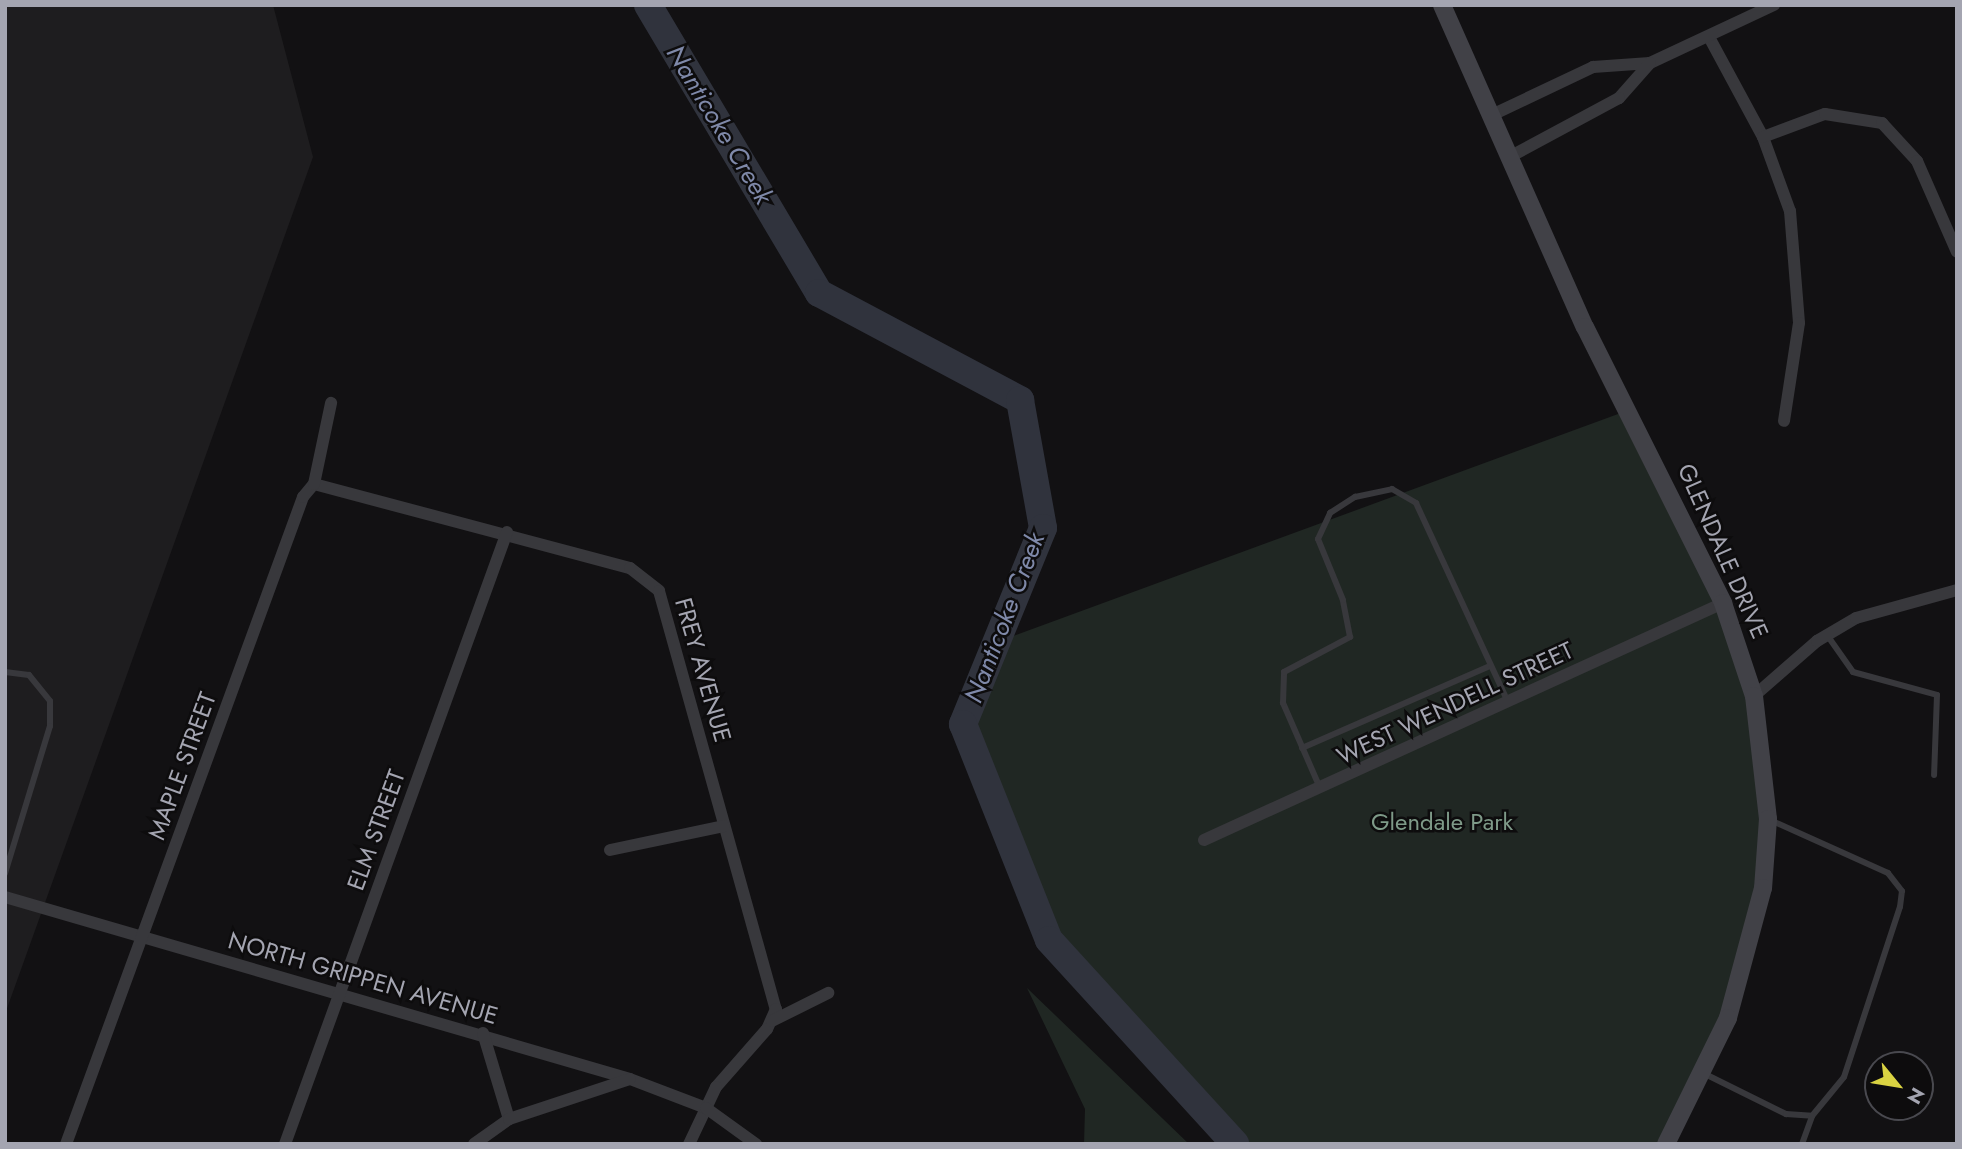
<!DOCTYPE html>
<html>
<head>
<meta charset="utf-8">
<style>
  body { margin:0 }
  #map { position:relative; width:1962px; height:1149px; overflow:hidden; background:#121113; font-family:Jost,sans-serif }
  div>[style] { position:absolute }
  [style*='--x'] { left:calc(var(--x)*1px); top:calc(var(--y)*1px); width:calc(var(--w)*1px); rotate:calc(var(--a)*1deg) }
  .built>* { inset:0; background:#1e1d1f }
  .green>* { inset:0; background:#202723 }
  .river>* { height:28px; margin:-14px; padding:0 14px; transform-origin:14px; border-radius:14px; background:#30333d }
  .lane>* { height:6px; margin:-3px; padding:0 3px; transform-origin:3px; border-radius:3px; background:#38383c }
  .street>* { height:12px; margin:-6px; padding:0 6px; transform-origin:6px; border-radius:6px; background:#38383c }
  .secondary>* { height:18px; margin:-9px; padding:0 9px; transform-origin:9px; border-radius:9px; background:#414147 }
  span { translate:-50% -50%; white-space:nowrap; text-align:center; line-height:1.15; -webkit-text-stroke:5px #0d0c0d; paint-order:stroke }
  .street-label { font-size:24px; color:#a4a5b1 }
  .park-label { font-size:24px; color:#7e9a88 }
  .water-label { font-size:26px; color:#7f89a9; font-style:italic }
  .frame { position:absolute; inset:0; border:7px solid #a4a5b1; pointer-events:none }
  .north { position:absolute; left:1864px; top:1051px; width:70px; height:70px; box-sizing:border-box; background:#0d0c0d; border:2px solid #49494f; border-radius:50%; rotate:120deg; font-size:19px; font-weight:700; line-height:28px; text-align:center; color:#a4a5b1 }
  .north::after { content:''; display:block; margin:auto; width:24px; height:32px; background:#dad342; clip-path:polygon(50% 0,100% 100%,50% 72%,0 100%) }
</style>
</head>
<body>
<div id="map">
  <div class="built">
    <i style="clip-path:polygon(5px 5px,273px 5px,313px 157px,5px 1014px)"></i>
  </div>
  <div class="green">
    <i style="clip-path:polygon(1629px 410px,1742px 651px,1768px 819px,1751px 948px,1666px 1144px,1235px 1144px,1049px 940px,963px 724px,997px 642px)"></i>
    <i style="clip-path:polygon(1027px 988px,1189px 1144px,1084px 1144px,1085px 1109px)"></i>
  </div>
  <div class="river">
    <i style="--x:648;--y:5;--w:335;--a:59.3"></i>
    <i style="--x:819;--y:293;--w:228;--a:28"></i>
    <i style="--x:1020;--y:400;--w:130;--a:79.8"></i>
    <i style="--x:1043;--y:528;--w:212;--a:112.2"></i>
    <i style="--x:963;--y:724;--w:232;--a:68.3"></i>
    <i style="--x:1049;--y:940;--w:276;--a:47.6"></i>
  </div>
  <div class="lane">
    <i style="--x:1827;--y:635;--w:45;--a:54.9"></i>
    <i style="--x:1853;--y:672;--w:87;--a:15.3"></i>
    <i style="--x:1937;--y:695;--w:80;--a:92.1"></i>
    <i style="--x:5;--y:672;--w:24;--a:7"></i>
    <i style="--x:29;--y:675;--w:33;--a:51"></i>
    <i style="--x:50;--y:701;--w:25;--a:90"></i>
    <i style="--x:50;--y:726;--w:154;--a:107"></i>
    <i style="--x:1302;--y:748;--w:205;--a:-23.6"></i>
    <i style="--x:1320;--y:788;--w:93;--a:-113.5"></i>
    <i style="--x:1283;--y:703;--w:31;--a:-88"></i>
    <i style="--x:1284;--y:672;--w:75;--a:-27.9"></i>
    <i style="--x:1350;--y:637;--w:38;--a:-101"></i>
    <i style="--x:1343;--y:600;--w:66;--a:-112.3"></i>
    <i style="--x:1318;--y:539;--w:29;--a:-65"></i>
    <i style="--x:1330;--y:513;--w:30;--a:-33"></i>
    <i style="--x:1355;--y:497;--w:38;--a:-12"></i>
    <i style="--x:1392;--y:489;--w:28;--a:30"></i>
    <i style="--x:1416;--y:503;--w:219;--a:65.2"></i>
    <i style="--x:1703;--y:1073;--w:93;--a:26.3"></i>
    <i style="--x:1786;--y:1114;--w:26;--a:4"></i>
    <i style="--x:1812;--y:1116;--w:50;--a:-50.6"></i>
    <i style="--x:1844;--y:1077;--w:179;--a:-71.8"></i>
    <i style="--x:1900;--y:907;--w:16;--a:-83"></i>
    <i style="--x:1902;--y:891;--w:23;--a:-128"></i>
    <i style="--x:1888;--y:873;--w:129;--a:-155.8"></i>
    <i style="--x:1802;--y:1144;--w:30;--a:-70"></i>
  </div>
  <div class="street">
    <i style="--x:1709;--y:37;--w:114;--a:61.6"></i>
    <i style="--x:1763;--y:137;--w:79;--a:70"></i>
    <i style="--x:1790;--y:211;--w:112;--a:85.4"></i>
    <i style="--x:1799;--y:323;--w:99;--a:98.7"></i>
    <i style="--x:1650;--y:63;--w:137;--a:-25.1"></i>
    <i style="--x:1494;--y:114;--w:110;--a:-25.4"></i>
    <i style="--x:1593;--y:67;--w:57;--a:-4"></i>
    <i style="--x:1650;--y:63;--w:47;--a:131.5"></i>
    <i style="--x:1619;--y:98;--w:120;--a:151.7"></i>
    <i style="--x:1763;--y:137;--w:66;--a:-20.4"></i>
    <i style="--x:1825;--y:114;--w:58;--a:9"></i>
    <i style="--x:1882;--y:123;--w:52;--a:47.4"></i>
    <i style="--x:1917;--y:161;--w:99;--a:66.3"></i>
    <i style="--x:314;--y:484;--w:327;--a:14.9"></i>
    <i style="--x:630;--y:568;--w:37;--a:38"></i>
    <i style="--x:659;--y:591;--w:434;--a:74.4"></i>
    <i style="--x:776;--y:1009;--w:22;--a:114"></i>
    <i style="--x:767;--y:1029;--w:77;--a:131.3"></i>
    <i style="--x:716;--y:1087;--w:63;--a:115.3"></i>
    <i style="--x:1754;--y:696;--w:84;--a:-41.1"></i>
    <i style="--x:1817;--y:641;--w:45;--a:-30.5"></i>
    <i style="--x:1856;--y:618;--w:105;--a:-15.5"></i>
    <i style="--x:1204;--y:840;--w:571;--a:-24.54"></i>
    <i style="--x:610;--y:850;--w:116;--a:-11.9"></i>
    <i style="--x:5;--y:897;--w:651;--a:16.24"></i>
    <i style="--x:630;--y:1079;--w:81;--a:20.9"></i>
    <i style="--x:706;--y:1108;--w:62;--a:35.8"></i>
    <i style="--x:772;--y:1021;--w:63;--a:-26.6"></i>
    <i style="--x:483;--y:1033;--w:90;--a:73.2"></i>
    <i style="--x:66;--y:1144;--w:689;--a:-69.88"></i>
    <i style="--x:303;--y:497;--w:17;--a:-50"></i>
    <i style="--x:314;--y:484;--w:83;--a:-78.1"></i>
    <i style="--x:285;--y:1144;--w:651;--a:-70.06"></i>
    <i style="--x:474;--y:1144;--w:43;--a:-35.5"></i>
    <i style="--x:509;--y:1119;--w:127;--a:-18.3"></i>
  </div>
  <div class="secondary">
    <i style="--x:1442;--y:5;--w:352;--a:66.1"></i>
    <i style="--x:1585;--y:327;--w:309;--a:63.4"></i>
    <i style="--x:1723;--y:603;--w:98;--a:71.6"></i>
    <i style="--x:1754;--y:696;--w:124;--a:83.5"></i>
    <i style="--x:1768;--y:819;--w:69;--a:94.1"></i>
    <i style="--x:1763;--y:888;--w:135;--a:105.1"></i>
    <i style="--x:1728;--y:1018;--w:140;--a:116.2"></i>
  </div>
  <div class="street-label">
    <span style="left:1723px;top:551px;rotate:66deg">GLENDALE DRIVE</span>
    <span style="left:703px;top:670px;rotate:74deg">FREY AVENUE</span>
    <span style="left:1455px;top:703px;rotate:-25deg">WEST WENDELL STREET</span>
    <span style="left:182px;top:766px;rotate:-70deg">MAPLE STREET</span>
    <span style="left:376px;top:830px;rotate:-70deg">ELM STREET</span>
    <span style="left:363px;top:978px;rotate:16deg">NORTH GRIPPEN AVENUE</span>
  </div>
  <div class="park-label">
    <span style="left:1442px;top:822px">Glendale Park</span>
  </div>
  <div class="water-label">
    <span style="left:719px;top:125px;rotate:59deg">Nanticoke Creek</span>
    <span style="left:1005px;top:618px;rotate:-69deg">Nanticoke Creek</span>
  </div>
  <div class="frame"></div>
  <div class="north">N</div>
</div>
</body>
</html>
